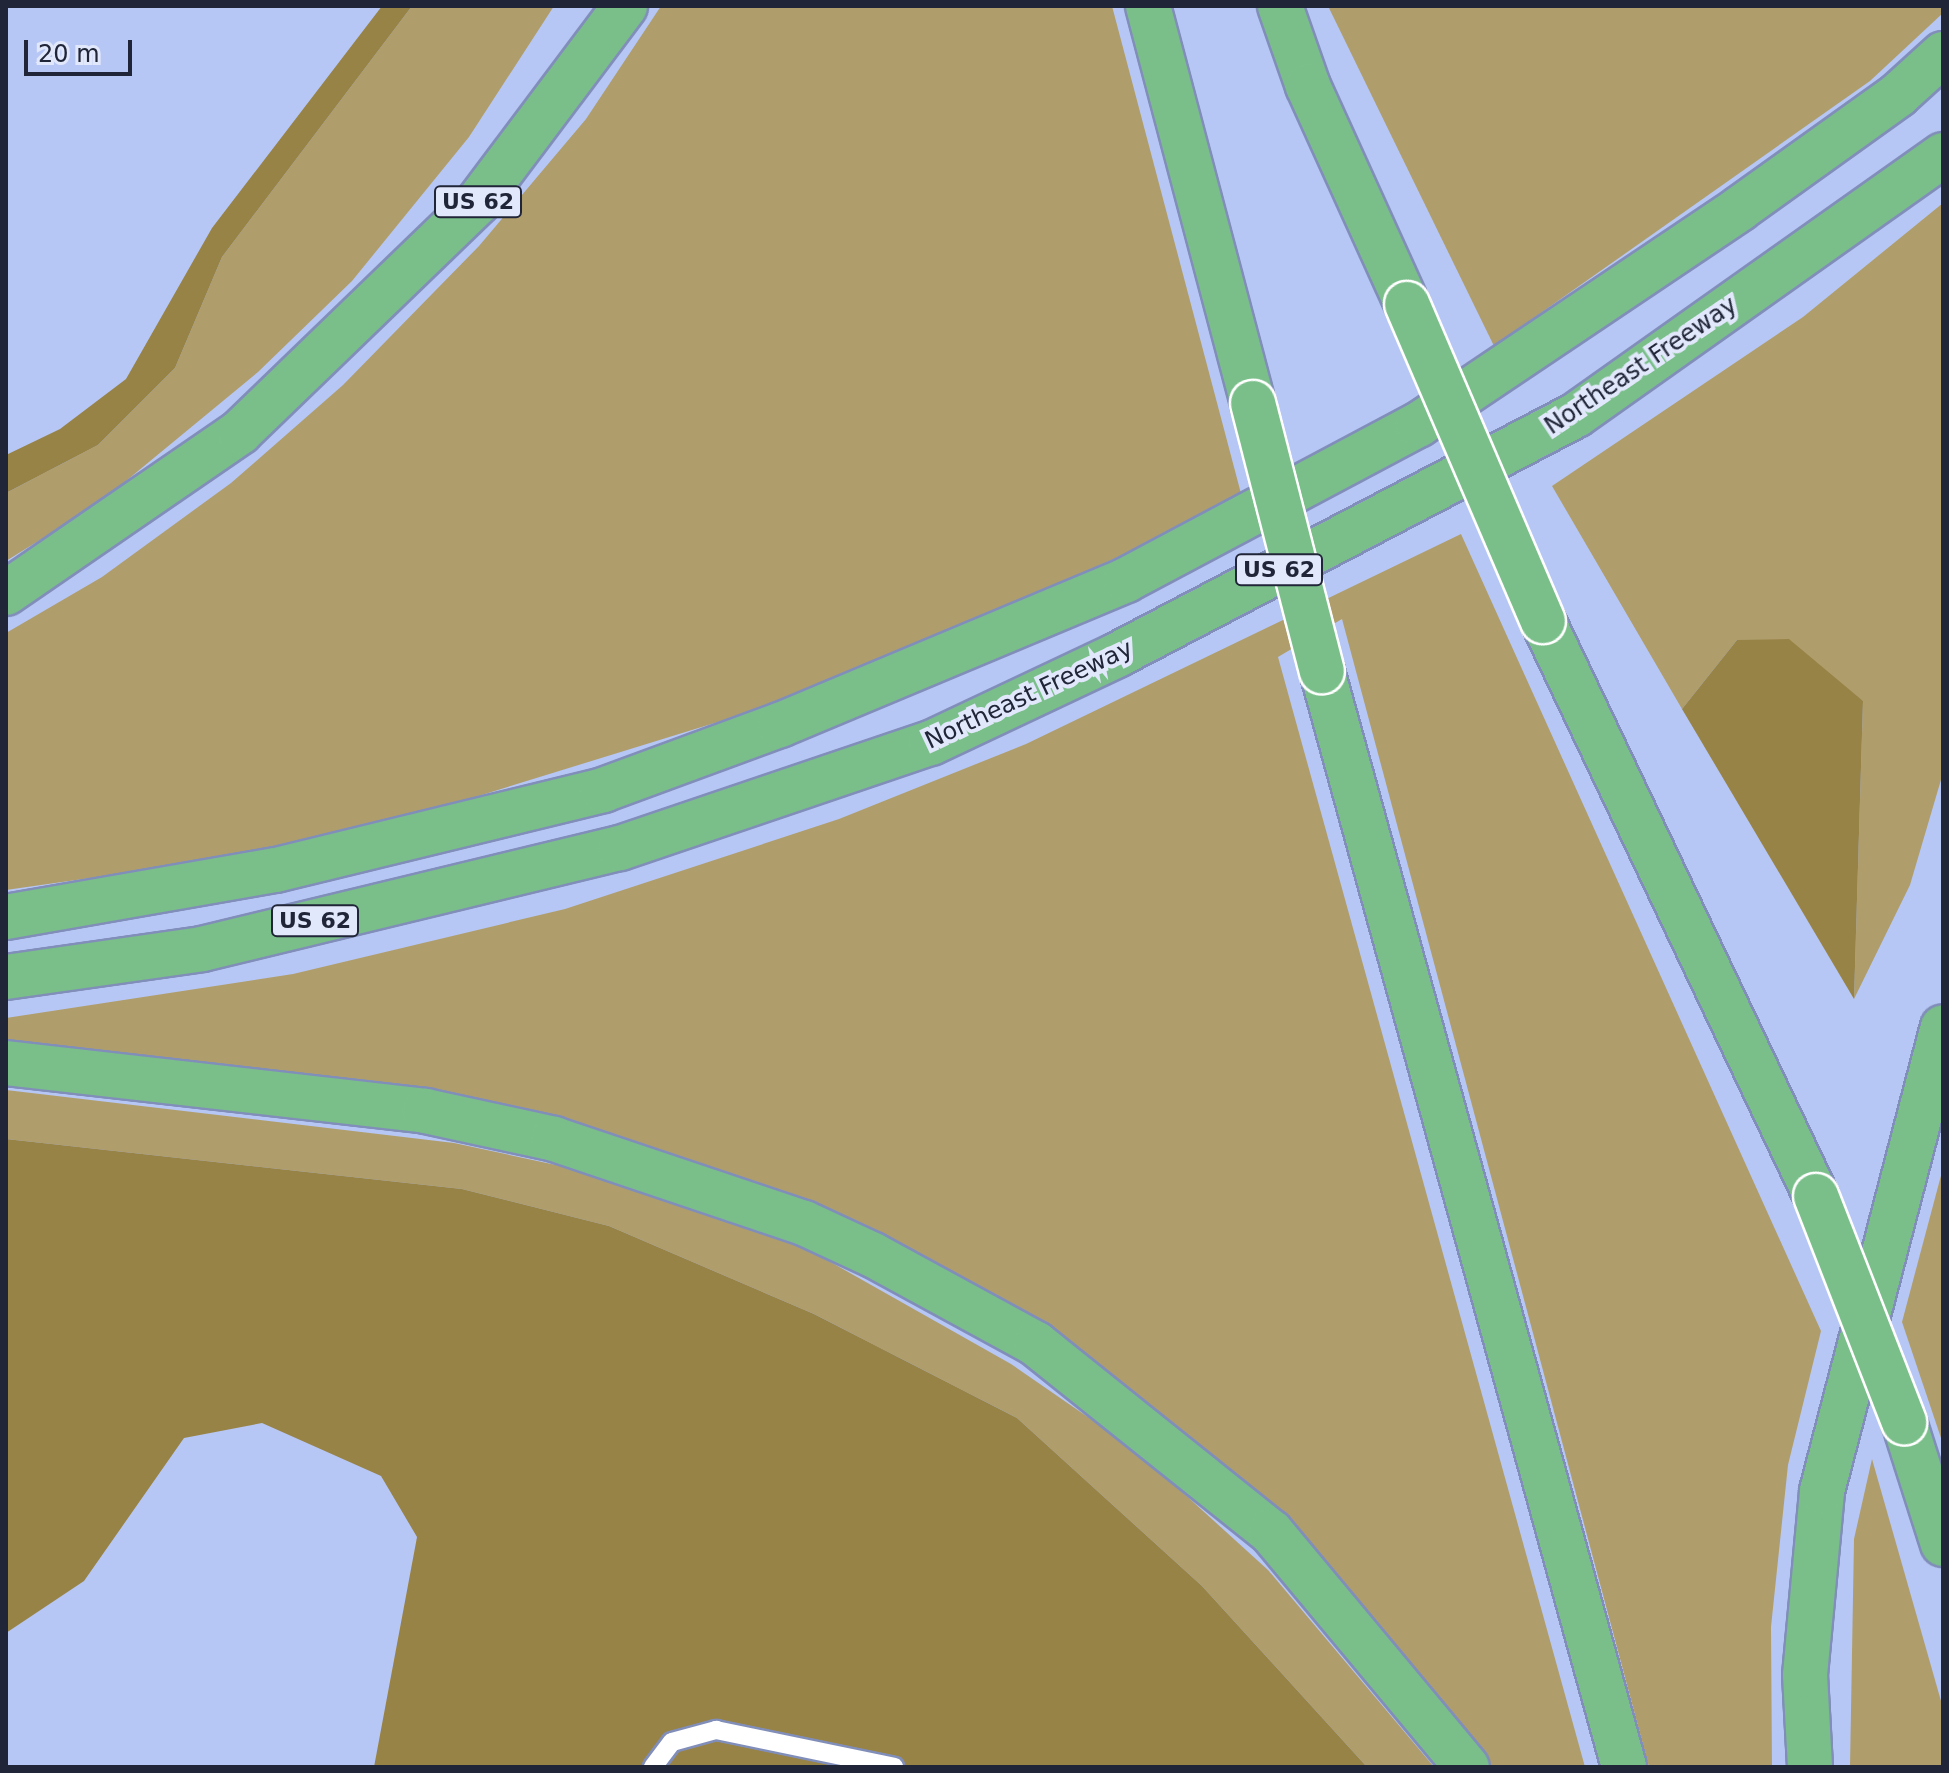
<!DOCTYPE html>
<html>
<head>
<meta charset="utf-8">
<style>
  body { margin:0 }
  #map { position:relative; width:1949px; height:1773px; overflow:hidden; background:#b7c7f5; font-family:"DejaVu Sans",sans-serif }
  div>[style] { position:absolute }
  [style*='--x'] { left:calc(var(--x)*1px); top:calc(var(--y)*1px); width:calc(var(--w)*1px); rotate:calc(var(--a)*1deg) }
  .green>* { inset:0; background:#af9e6c }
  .forest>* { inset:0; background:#988347 }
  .roads { filter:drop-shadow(2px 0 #808eb9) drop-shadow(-2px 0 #808eb9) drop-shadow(0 2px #808eb9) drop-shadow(0 -2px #808eb9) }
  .lane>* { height:18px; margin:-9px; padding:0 9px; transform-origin:9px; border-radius:9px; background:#fff }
  .highway>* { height:44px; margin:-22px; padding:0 22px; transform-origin:22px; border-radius:22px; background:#7abf8a }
  .bridges { filter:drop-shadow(2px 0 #fff) drop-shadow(-2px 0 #fff) drop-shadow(0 2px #fff) drop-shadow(0 -2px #fff) }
  .highway-bridge>* { height:44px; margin:-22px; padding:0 22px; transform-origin:22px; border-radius:22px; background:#7abf8a }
  span { translate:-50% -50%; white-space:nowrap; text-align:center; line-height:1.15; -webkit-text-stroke:8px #e2e8fb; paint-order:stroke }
  .shield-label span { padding:2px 6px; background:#e2e8fb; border:2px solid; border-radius:6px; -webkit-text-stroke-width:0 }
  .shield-label { font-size:22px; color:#202637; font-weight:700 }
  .street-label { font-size:24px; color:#202637 }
  .frame { position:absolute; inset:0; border:8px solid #202637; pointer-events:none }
  .scale { position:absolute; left:24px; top:40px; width:108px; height:36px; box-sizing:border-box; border:4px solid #202637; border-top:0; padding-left:10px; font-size:24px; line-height:28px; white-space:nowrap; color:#202637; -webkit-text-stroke:6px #e2e8fb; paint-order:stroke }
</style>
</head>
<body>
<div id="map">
  <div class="green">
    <i style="clip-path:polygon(412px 6px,554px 6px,469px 137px,352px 281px,258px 372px,98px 504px,6px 561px,6px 493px,98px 445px,175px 368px,222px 257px)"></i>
    <i style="clip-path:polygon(661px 6px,1112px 6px,1243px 501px,821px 690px,459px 802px,237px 857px,6px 890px,6px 633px,102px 577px,231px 483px,343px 385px,479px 246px,586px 119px)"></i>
    <i style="clip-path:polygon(1328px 6px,1943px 6px,1943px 13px,1870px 81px,1494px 346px)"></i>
    <i style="clip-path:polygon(1943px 203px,1943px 773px,1910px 885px,1854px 999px,1863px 701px,1737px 640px,1682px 709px,1552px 486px,1803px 317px)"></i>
    <i style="clip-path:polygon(1461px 534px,1821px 1331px,1788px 1465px,1771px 1627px,1772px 1767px,1649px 1767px,1342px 619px,1278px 657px,1585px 1767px,1492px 1767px,1382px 1629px,1272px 1513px,1068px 1340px,876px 1235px,593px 1128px,375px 1081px,6px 1044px,6px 1018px,293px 974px,565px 909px,839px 819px,1026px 744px)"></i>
    <i style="clip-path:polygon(6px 1090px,454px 1143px,598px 1174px,811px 1251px,1011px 1364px,1137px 1451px,1268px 1570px,1434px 1767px,1367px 1767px,1202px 1586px,1017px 1418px,814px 1314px,609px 1226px,462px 1189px,6px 1139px)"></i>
    <i style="clip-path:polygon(1943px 1168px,1943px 1444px,1902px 1322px)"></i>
    <i style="clip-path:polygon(1872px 1459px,1943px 1708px,1943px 1767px,1850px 1767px,1854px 1539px)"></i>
  </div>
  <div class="forest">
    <i style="clip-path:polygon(382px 6px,412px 6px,222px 257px,175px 368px,98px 445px,6px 493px,6px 455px,60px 429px,126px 379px,212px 228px)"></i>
    <i style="clip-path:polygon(1789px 639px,1863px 701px,1854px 999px,1682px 709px,1737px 640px)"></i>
    <i style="clip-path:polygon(6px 1139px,462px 1189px,609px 1226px,814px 1314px,1017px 1418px,1202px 1586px,1367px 1767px,374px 1767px,417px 1537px,381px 1476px,262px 1423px,184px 1438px,84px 1581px,6px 1633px)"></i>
  </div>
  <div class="roads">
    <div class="lane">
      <i style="--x:653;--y:1767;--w:31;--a:-53"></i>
      <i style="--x:672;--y:1742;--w:46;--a:-15.3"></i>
      <i style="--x:716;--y:1730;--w:182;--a:11.7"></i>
    </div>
    <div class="highway">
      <i style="--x:1148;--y:6;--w:411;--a:75.2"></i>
      <i style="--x:1280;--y:6;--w:85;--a:70.7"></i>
      <i style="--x:1308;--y:86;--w:239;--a:65.6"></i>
      <i style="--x:6;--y:593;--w:284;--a:-34.5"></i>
      <i style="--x:240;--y:432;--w:331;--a:-44"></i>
      <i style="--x:478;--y:202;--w:245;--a:-53.1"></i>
      <i style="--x:1543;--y:621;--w:637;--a:64.6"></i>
      <i style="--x:1322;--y:671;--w:1137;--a:74.59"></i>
      <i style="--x:6;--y:917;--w:274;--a:-9.9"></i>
      <i style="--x:276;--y:870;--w:337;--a:-13.7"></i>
      <i style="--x:603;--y:790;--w:189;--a:-20.2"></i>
      <i style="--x:780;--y:725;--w:375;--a:-22.7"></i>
      <i style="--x:1126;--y:580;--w:331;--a:-28"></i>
      <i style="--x:1418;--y:425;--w:387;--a:-33.9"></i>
      <i style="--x:1739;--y:209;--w:196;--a:-35.6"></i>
      <i style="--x:1898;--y:95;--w:61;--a:-42.3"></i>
      <i style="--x:6;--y:977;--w:198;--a:-8.1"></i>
      <i style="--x:202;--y:949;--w:430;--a:-13.6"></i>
      <i style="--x:620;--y:848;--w:328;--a:-18.7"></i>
      <i style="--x:931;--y:743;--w:206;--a:-25.3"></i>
      <i style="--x:1117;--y:655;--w:518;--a:-27.6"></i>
      <i style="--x:1576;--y:415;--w:450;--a:-35.3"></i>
      <i style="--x:6;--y:1063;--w:422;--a:6.5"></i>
      <i style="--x:425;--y:1111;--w:132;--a:12.2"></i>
      <i style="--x:554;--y:1139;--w:264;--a:18.6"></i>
      <i style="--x:804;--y:1223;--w:76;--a:24.9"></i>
      <i style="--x:873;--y:1255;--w:186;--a:28.6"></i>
      <i style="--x:1036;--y:1344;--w:301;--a:38.7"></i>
      <i style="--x:1271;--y:1532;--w:306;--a:50.2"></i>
      <i style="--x:1904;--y:1422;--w:128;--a:72.3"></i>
      <i style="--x:1810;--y:1767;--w:92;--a:-93.1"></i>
      <i style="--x:1805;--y:1675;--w:185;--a:-84.7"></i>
      <i style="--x:1822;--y:1491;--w:479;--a:-75.4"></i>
    </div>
  </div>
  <div class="bridges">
    <div class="highway-bridge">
      <i style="--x:1407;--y:304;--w:345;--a:66.8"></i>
      <i style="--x:1253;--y:403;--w:277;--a:75.6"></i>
      <i style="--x:1816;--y:1196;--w:243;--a:68.7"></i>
    </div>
  </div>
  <div class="shield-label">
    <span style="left:478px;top:202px">US 62</span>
    <span style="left:1279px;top:570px">US 62</span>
    <span style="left:315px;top:921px">US 62</span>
  </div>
  <div class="street-label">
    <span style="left:1641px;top:366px;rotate:-34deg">Northeast Freeway</span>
    <span style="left:1029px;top:695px;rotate:-25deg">Northeast Freeway</span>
  </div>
  <div class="frame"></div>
  <div class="scale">20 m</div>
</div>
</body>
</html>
